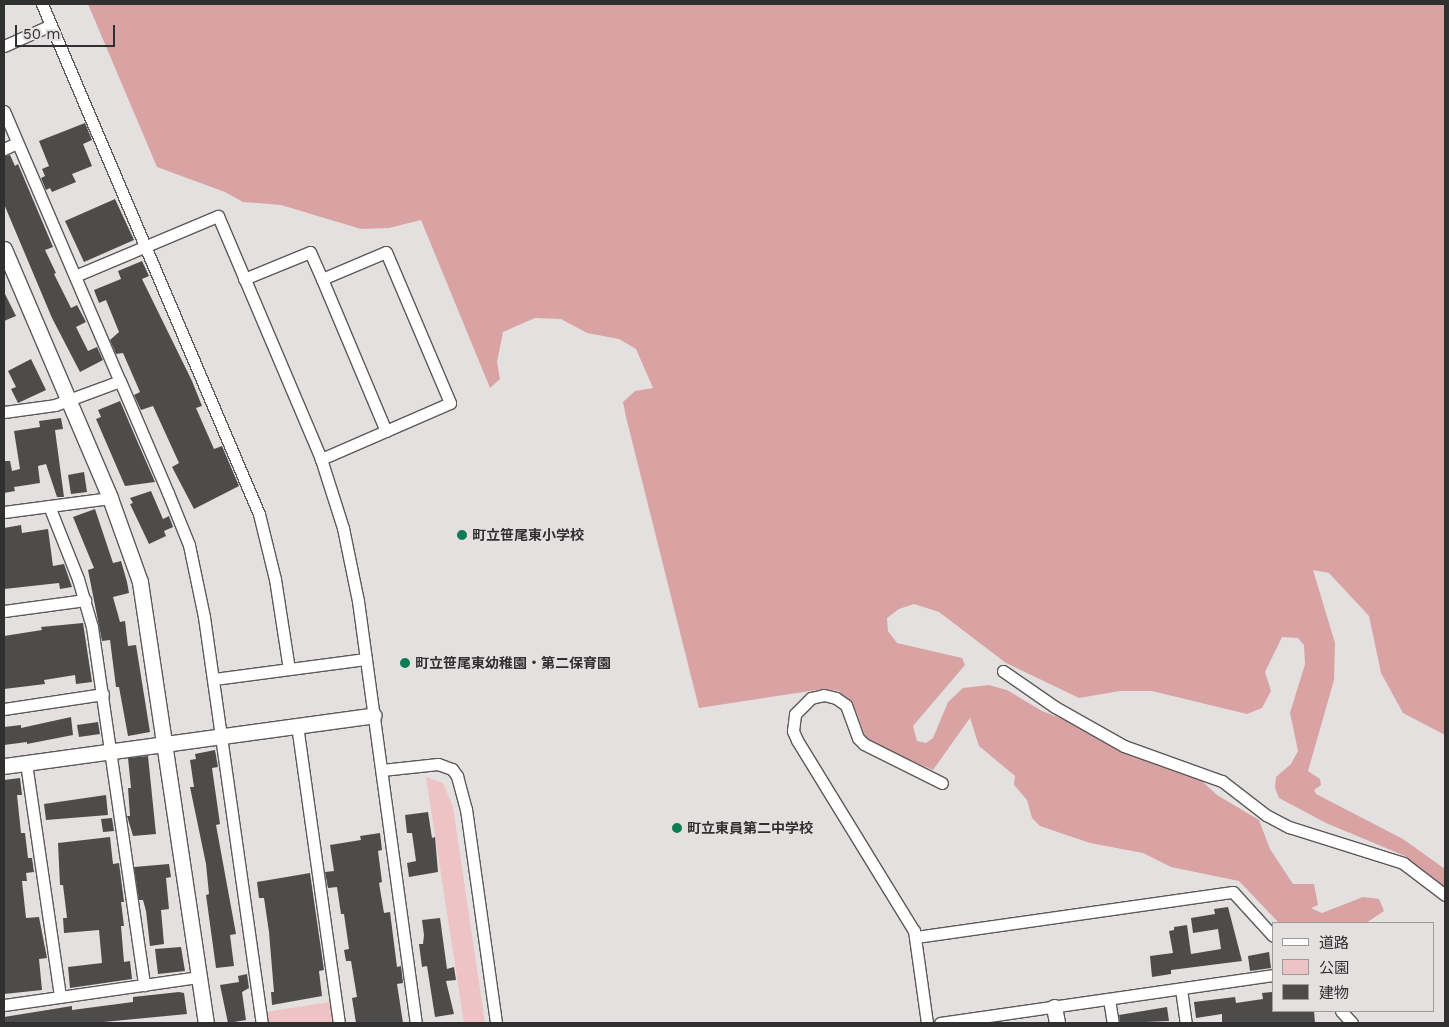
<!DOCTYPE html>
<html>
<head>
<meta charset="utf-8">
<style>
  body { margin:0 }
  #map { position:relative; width:1449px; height:1027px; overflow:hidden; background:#e4e0e0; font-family:"Work Sans","Noto Sans JP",sans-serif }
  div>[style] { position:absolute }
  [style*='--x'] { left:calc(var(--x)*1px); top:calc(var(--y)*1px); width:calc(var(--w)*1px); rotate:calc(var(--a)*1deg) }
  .green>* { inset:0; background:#eec3c3 }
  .forest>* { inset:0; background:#d9a3a3 }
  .building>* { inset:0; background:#4e4b4b }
  .roads { filter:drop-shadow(1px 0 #5c5959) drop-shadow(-1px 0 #5c5959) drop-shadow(0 1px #5c5959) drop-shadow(0 -1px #5c5959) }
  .street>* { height:11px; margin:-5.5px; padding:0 5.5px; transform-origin:5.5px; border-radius:5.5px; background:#fff }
  .secondary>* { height:15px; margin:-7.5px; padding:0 7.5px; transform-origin:7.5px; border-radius:7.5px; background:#fff }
  .dots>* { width:14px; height:14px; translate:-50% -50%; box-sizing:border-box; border:2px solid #e4e0e0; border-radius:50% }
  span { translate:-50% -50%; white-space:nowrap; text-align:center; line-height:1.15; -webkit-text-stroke:5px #e4e0e0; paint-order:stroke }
  .poi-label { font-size:14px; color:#313030; font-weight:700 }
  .left { translate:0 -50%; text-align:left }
  .frame { position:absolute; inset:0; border:5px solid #313030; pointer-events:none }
  .legend { position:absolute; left:1272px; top:922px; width:162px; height:90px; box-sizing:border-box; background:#e4e0e0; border:1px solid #9c9a9a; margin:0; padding:6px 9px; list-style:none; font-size:15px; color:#313030 }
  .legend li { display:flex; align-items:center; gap:10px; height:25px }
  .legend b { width:25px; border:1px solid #9c9a9a }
  .scale { position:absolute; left:15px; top:25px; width:100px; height:22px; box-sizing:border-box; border:2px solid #313030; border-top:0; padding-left:6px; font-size:15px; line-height:18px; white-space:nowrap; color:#313030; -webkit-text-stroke:4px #e4e0e0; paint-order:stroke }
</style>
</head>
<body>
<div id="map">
  <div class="green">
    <i style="clip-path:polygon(426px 777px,443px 783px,453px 807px,485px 1023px,464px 1023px)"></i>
    <i style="clip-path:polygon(330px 1002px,333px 1023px,267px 1023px,266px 1012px)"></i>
  </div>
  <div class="forest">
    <i style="clip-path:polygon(88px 4px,1445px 4px,1445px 735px,1403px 713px,1381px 673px,1369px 616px,1329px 573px,1313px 570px,1335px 643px,1334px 680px,1308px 771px,1320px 779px,1321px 785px,1314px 790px,1316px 794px,1403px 839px,1445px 869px,1445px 890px,1405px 856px,1326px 823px,1279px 798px,1275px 788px,1276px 777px,1291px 764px,1298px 751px,1290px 713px,1305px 664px,1304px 645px,1298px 638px,1282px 637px,1265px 672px,1271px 691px,1262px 708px,1247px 714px,1152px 691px,1120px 691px,1079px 698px,1006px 663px,939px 612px,914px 604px,899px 609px,887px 618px,888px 631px,897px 643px,962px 658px,965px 665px,913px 726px,917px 741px,926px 743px,933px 738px,948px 702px,963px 688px,989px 685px,1007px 690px,1042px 711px,1164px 756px,1202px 781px,1217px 795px,1259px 820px,1270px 849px,1293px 884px,1314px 884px,1318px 905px,1311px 908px,1322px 913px,1363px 897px,1379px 899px,1384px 911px,1366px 923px,1279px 923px,1239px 881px,1171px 867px,1143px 853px,1090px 843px,1040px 826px,1032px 818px,1027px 800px,1014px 785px,1015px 776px,979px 746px,970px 718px,933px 770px,867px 741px,856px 711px,839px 691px,823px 689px,699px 708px,626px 417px,623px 402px,635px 391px,653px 388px,636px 349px,619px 339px,587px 333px,561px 319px,535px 318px,503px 332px,497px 362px,500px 379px,490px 388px,421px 220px,389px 228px,361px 229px,281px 205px,243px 202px,225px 192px,157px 167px)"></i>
  </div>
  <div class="building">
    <i style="clip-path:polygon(85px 123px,92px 140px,83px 144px,92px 166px,72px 174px,76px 182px,52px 192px,50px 188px,46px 190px,41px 178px,45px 176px,42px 169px,49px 166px,39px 141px)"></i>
    <i style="clip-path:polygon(10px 155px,15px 166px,18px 164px,53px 247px,45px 250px,56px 273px,54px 274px,71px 308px,77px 305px,86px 322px,76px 327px,88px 351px,97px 347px,103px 360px,80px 372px,52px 318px,4px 204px,4px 156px)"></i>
    <i style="clip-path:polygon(115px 199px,134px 240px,84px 262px,65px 221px)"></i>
    <i style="clip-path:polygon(142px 261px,149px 276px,142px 279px,192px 381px,202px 406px,196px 408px,214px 449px,222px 446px,239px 486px,194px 509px,172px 467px,179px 463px,153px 406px,141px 410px,134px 395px,140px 392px,123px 353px,116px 354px,110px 340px,119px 332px,106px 300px,99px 303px,94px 290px,121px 279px,118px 271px)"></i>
    <i style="clip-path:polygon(4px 292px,16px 316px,4px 321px)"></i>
    <i style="clip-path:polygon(31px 359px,46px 390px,18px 403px,11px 389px,16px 387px,8px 371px)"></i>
    <i style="clip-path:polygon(120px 401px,138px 443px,155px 482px,125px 486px,96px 419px,101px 417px,98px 410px)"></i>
    <i style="clip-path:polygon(61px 418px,63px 429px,55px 430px,64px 497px,57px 497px,46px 464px,38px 466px,40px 483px,14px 487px,15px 491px,4px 493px,4px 461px,10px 461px,12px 471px,20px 469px,14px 431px,40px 427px,39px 421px)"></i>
    <i style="clip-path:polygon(84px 472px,87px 492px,71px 494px,68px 475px)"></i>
    <i style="clip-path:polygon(151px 491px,163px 519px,169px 516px,173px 527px,164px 531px,166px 536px,149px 544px,130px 504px,133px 503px,130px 498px)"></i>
    <i style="clip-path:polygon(95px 509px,113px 563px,121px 561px,127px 582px,129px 593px,113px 597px,120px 622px,125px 621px,128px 646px,136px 645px,150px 732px,128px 736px,119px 687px,116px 687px,110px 640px,102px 641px,88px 570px,94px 568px,73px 517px)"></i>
    <i style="clip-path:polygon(21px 525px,22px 533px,48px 529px,53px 566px,64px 564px,72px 587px,60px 589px,59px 583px,4px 589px,4px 528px)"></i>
    <i style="clip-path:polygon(83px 623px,92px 682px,76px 684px,75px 675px,44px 680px,45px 684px,4px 689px,4px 636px,42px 630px,41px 627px)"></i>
    <i style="clip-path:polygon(71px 717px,73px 735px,27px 744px,27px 742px,4px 745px,4px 727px,21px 725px,21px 728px)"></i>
    <i style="clip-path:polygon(98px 722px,100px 734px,79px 737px,77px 725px)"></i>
    <i style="clip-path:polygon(215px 750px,218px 767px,212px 768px,220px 824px,216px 825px,236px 934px,230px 935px,234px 966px,216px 968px,206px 895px,209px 894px,206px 864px,190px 787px,194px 787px,190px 760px,196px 759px,195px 754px)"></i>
    <i style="clip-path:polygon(148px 756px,156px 834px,133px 836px,127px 816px,130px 816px,128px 788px,131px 788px,128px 758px)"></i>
    <i style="clip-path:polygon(20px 778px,22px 795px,17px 795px,21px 833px,25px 833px,28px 858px,32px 858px,34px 872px,26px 873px,27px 881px,22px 881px,26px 918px,39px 917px,47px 958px,39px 959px,42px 990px,4px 994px,4px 780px)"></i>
    <i style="clip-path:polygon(106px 795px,108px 815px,46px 820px,44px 804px)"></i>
    <i style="clip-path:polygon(428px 812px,432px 838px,435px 837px,438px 872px,409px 877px,407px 863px,416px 861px,412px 833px,407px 833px,405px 815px)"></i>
    <i style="clip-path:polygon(112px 818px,114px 831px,103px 832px,101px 819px)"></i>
    <i style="clip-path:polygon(380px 833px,382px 850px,378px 851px,382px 882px,379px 883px,384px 913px,390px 912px,397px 967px,401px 966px,403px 983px,397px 984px,403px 1023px,356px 1023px,352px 998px,357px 997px,351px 961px,346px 961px,344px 950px,349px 949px,344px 914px,341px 914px,337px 887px,328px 888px,325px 872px,334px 871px,330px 845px,361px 840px,360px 836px)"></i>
    <i style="clip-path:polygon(110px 837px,113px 864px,119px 863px,124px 902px,121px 902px,124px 926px,121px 926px,124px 962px,130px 961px,132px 979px,70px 988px,68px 967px,102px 963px,99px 930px,64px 933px,63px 918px,67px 918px,63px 885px,60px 885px,58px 843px)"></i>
    <i style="clip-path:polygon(169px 864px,171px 877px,166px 878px,169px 909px,161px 910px,164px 944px,150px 946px,146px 911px,143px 900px,139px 900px,134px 867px)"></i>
    <i style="clip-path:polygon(310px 873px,324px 970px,319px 971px,322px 996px,272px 1005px,271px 992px,274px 992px,269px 932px,264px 898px,259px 898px,257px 882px)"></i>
    <i style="clip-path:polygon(1228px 907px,1242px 961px,1171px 970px,1171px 974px,1152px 977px,1150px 956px,1173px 953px,1169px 931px,1174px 930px,1174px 927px,1187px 925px,1191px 954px,1221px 949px,1218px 929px,1193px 933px,1191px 918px,1215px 914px,1214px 909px)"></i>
    <i style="clip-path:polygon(440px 918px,447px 969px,454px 967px,456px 980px,446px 981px,454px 1014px,435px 1017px,427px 966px,422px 967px,419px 944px,423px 944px,424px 935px,422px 920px)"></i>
    <i style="clip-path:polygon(181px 947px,185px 971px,158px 974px,155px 949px)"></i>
    <i style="clip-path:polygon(1269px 952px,1271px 968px,1250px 971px,1248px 956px)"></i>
    <i style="clip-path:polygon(247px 974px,249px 988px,242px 992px,246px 1020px,228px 1023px,220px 985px,239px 982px,238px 976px)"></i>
    <i style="clip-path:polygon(179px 992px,184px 993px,187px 1014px,93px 1023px,4px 1023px,4px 1017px,72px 1006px,72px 1010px,133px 1002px,133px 997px)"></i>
    <i style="clip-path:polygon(1273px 992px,1273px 1011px,1314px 1011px,1315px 1023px,1222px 1023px,1222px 1014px,1196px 1018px,1194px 1002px,1235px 997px,1236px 1003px,1263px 999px,1262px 993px)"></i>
    <i style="clip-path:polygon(1167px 1007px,1169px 1021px,1120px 1023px,1119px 1015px)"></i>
  </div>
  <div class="roads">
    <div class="street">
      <i style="--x:42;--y:4;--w:554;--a:66.95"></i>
      <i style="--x:259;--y:514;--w:67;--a:76.2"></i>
      <i style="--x:275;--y:579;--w:91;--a:81.2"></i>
      <i style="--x:4;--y:46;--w:51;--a:-24.1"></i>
      <i style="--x:4;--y:111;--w:294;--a:66.8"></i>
      <i style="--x:4;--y:149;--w:14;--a:-25"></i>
      <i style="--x:75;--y:276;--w:155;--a:-22.8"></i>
      <i style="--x:218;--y:216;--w:264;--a:67"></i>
      <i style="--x:321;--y:459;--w:72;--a:72.3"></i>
      <i style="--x:343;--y:528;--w:75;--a:78.4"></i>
      <i style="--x:358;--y:601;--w:426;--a:82.2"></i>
      <i style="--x:244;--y:279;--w:71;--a:-22.2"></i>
      <i style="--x:310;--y:252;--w:30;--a:66"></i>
      <i style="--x:322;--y:279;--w:69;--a:-22.9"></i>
      <i style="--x:386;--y:252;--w:164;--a:67"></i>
      <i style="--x:450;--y:403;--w:141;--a:156.5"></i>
      <i style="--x:322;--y:279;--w:165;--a:67.2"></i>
      <i style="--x:4;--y:412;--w:51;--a:-7.8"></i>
      <i style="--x:55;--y:405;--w:69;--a:-20.3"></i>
      <i style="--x:120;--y:381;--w:122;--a:66.8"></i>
      <i style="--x:168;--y:493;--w:56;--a:68"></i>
      <i style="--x:189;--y:545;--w:74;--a:78.2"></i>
      <i style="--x:204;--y:617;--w:410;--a:81.9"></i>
      <i style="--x:49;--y:506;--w:79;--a:68.3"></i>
      <i style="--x:78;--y:579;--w:50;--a:73.7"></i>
      <i style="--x:92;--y:627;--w:362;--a:81.7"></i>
      <i style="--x:4;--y:512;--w:107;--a:-7.5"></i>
      <i style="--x:4;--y:611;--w:82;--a:-7.7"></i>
      <i style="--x:1003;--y:671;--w:63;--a:34.7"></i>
      <i style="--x:1055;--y:707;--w:79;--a:29.5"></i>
      <i style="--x:1124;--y:746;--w:104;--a:19.7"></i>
      <i style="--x:1222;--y:781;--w:56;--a:37.7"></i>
      <i style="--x:1266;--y:815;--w:26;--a:28"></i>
      <i style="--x:1289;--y:827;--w:120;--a:17.5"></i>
      <i style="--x:1403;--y:863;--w:53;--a:37.3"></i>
      <i style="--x:214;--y:679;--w:153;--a:-7.5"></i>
      <i style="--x:4;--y:709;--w:100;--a:-8.6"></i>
      <i style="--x:297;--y:725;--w:301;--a:82"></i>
      <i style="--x:26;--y:763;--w:236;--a:81.7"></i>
      <i style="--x:382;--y:770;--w:56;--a:-6.1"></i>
      <i style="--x:438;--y:764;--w:15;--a:20"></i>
      <i style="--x:452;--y:769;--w:9;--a:54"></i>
      <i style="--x:457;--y:776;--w:34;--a:75"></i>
      <i style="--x:466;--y:809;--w:216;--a:82"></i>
      <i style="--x:916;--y:937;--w:320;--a:-8.1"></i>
      <i style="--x:1233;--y:892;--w:59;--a:47.7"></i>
      <i style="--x:1181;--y:989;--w:34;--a:82"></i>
      <i style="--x:1109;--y:999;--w:24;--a:81"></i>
      <i style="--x:4;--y:1005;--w:197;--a:-8.2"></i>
      <i style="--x:1341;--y:1011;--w:16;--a:47"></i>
      <i style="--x:927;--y:1023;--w:93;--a:-98"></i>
      <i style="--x:914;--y:931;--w:224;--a:-121.5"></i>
      <i style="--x:797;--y:740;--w:10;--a:-114"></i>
      <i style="--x:793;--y:731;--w:17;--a:-83"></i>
      <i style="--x:795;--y:714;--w:23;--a:-45"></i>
      <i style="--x:811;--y:698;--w:13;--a:-13"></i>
      <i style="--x:824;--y:695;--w:12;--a:14"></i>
      <i style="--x:836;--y:698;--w:12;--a:35"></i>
      <i style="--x:846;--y:705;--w:35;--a:70"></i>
      <i style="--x:858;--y:738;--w:8;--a:45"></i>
      <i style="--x:864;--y:744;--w:87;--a:26.6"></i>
      <i style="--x:940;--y:1023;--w:336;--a:-8.2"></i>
    </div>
    <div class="secondary">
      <i style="--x:4;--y:249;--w:271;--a:66.9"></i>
      <i style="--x:110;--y:498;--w:89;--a:70.3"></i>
      <i style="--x:140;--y:582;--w:446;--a:81.5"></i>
      <i style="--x:4;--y:766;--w:373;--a:-7.8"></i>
      <i style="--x:1054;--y:1007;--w:16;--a:79"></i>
    </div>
  </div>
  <div class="dots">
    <i style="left:462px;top:535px;background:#0d7b56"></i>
    <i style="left:405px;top:663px;background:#0d7b56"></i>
    <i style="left:677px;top:828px;background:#0d7b56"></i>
  </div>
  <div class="poi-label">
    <span class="left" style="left:472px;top:535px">町立笹尾東小学校</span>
    <span class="left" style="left:415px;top:663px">町立笹尾東幼稚園・第二保育園</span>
    <span class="left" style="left:687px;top:828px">町立東員第二中学校</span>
  </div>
  <div class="frame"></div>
  <ul class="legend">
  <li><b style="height:6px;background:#fff"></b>道路</li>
  <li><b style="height:14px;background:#eec3c3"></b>公園</li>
  <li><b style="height:14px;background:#4e4b4b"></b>建物</li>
  </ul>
  <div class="scale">50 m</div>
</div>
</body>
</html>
